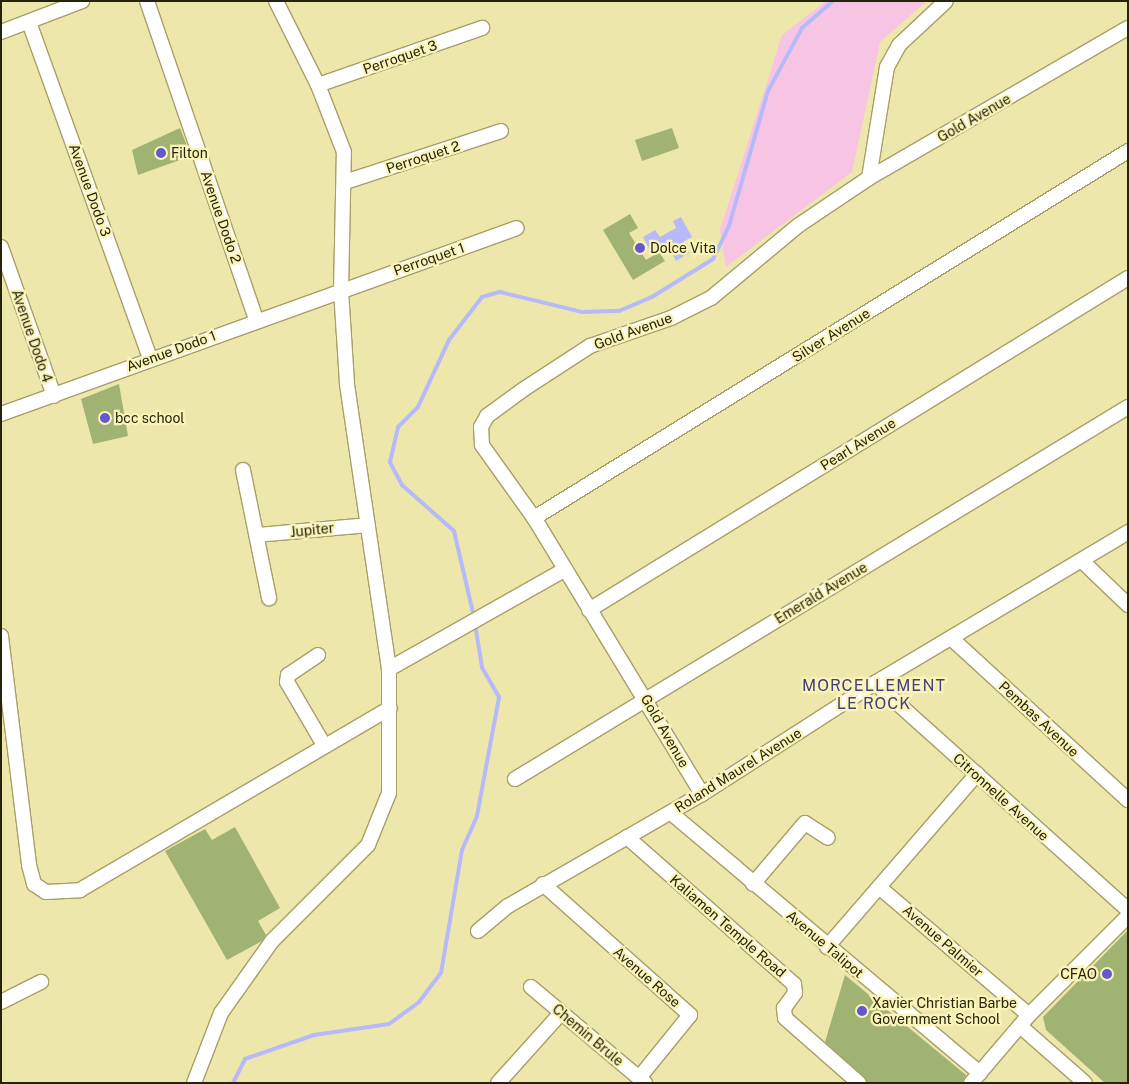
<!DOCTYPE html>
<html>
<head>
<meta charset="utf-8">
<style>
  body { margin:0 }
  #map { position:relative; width:1129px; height:1084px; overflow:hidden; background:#eee7ac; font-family:"Public Sans",sans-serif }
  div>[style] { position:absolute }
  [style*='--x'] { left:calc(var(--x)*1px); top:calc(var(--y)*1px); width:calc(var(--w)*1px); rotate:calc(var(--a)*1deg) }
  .green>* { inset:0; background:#f7c5e3 }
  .water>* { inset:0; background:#b7baf9 }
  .stream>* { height:4px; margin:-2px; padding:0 2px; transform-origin:2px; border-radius:2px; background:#b7baf9 }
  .building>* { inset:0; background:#a0b373 }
  .roads { filter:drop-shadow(1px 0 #a6a067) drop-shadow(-1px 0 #a6a067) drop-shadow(0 1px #a6a067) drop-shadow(0 -1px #a6a067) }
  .street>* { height:14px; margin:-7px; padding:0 7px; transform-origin:7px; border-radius:7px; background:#fff }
  .dots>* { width:14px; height:14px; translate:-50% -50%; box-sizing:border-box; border:2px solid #fbf4b9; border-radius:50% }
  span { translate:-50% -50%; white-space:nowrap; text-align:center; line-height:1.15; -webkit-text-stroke:4.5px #fbf4b9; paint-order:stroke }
  .street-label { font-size:14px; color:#26230c }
  .poi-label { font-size:14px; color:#26230c }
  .left { translate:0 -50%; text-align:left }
  .right { translate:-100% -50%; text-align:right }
  .quarter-label { font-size:16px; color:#42407d; letter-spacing:1px }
  .frame { position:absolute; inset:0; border:2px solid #26230c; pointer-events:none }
</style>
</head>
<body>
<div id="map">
  <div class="green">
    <i style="clip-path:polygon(826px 1px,927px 1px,880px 42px,852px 172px,726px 267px,720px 230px,782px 35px)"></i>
  </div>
  <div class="water">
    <i style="clip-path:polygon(681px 217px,692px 237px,683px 242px,689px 253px,676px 261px,667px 243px,651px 252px,643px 237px,655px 230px,660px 237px,676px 228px,673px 221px)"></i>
  </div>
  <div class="stream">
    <i style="--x:474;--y:617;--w:88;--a:-103.1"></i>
    <i style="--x:454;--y:531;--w:69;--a:-138.5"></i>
    <i style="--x:402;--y:485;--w:26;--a:-118"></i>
    <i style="--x:390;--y:462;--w:36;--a:-77"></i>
    <i style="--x:398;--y:427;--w:28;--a:-45"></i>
    <i style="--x:418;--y:407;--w:74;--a:-65.2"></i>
    <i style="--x:449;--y:340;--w:54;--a:-52.5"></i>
    <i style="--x:482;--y:297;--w:19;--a:-16"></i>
    <i style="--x:500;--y:292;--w:84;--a:13.7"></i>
    <i style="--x:582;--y:312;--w:37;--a:-2"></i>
    <i style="--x:619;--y:311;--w:36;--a:-23"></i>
    <i style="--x:652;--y:297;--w:72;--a:-31.9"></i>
    <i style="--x:713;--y:259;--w:37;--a:-64"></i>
    <i style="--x:729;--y:226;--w:141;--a:-73.9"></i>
    <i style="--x:768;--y:91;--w:72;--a:-61.6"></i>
    <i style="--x:802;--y:28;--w:41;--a:-41.1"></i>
    <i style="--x:233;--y:1083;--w:27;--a:-63"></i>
    <i style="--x:245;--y:1059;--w:73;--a:-19.2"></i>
    <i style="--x:314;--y:1035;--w:76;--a:-8.3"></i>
    <i style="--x:389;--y:1024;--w:37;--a:-36"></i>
    <i style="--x:419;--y:1002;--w:36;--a:-53"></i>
    <i style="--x:441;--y:973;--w:125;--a:-80.3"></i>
    <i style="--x:462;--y:850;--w:37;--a:-66"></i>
    <i style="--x:477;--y:816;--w:121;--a:-79.5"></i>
    <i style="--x:499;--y:697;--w:34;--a:-120"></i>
    <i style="--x:482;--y:667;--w:44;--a:-99.2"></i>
  </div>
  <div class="building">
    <i style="clip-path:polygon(180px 128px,191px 156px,138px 175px,132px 150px)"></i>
    <i style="clip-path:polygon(672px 128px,679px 148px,642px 161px,635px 140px)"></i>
    <i style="clip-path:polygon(630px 214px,638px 228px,629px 233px,646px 260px,659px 252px,665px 261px,633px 280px,603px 230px)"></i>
    <i style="clip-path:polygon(119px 384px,128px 436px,93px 444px,81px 399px)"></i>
    <i style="clip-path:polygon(235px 827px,280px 908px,258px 921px,266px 935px,262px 941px,227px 960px,165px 851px,205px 829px,212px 840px)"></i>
    <i style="clip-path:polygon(1128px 930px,1128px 1083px,1105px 1083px,1046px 1030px,1043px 1017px)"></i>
    <i style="clip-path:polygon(845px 975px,966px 1075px,962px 1083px,868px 1083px,825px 1042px)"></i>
  </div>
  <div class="roads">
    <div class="street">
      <i style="--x:147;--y:1;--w:337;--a:71.1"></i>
      <i style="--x:29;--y:22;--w:358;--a:70.2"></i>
      <i style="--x:1;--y:32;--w:87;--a:-20.9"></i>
      <i style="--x:318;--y:85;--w:174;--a:-19.2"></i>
      <i style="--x:869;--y:178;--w:112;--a:-80.8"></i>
      <i style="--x:887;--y:67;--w:25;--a:-61"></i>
      <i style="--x:899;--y:45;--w:64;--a:-43.1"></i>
      <i style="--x:345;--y:182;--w:164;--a:-18.1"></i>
      <i style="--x:1;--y:247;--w:158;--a:70.4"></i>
      <i style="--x:1;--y:414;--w:548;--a:-19.82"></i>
      <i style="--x:243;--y:470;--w:131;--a:78.5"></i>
      <i style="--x:534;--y:518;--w:698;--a:-31.71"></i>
      <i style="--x:257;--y:535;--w:111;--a:-5.1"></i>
      <i style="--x:1082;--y:561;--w:64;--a:43.7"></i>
      <i style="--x:589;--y:610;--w:633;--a:-31.63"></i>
      <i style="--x:1;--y:636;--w:231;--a:83"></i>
      <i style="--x:29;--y:865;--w:20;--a:75"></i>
      <i style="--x:34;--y:884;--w:14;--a:34"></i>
      <i style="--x:46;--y:892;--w:34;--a:-3"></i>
      <i style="--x:80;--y:890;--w:359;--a:-30.4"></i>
      <i style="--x:951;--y:638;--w:240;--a:42.5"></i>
      <i style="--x:318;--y:655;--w:36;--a:146"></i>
      <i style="--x:288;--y:675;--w:7;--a:98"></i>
      <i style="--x:287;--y:682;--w:73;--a:59.6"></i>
      <i style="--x:389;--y:669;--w:201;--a:-29.5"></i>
      <i style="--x:875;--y:683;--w:340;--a:41.9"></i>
      <i style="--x:515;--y:779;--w:717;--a:-31.25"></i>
      <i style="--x:702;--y:794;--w:323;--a:-121.3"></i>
      <i style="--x:534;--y:518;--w:90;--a:-125.5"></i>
      <i style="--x:482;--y:445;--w:18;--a:-93"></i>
      <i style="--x:481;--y:427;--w:13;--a:-61"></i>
      <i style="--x:487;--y:416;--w:46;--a:-36.1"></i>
      <i style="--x:524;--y:389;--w:79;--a:-33.1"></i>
      <i style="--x:590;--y:346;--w:86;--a:-19.1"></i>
      <i style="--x:671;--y:318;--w:45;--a:-26.6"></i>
      <i style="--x:711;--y:298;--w:114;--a:-39.7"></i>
      <i style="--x:799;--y:225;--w:84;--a:-33.9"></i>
      <i style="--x:869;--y:178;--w:299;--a:-30.1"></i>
      <i style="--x:671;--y:813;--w:404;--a:40.1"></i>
      <i style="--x:627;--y:837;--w:222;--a:41.4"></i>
      <i style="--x:794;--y:984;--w:9;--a:84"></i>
      <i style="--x:795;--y:993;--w:19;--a:126"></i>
      <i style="--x:784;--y:1008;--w:10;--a:84"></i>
      <i style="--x:785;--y:1018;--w:98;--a:41.3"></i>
      <i style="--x:543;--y:884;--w:197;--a:41.7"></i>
      <i style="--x:690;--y:1015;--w:81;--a:129"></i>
      <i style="--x:753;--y:884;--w:80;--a:-49.6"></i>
      <i style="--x:805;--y:823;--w:27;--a:33"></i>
      <i style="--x:879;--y:887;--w:197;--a:40.5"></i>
      <i style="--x:478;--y:931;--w:39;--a:-40"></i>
      <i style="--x:508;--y:906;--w:224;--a:-30"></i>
      <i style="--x:702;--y:794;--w:206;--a:-32.7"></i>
      <i style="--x:875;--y:683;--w:295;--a:-30.8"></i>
      <i style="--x:827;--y:947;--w:229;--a:-49.1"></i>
      <i style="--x:531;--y:987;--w:149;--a:40.1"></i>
      <i style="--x:1;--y:1002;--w:45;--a:-26.6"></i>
      <i style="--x:1020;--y:1026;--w:86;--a:41.2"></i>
      <i style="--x:194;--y:1083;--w:75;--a:-68.9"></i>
      <i style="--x:221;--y:1013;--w:88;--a:-54.7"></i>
      <i style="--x:272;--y:941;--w:136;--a:-45"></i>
      <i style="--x:368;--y:845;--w:56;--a:-68"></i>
      <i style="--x:389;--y:793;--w:124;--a:-90"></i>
      <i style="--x:389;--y:669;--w:289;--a:-98.4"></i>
      <i style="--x:347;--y:383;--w:92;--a:-93.7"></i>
      <i style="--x:341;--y:291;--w:139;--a:-88.8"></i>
      <i style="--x:344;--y:152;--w:72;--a:-111.2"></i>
      <i style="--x:318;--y:85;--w:94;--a:-116.6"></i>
      <i style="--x:498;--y:1083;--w:94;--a:-48"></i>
      <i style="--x:971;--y:1083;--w:89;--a:-49.5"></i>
      <i style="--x:1029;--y:1015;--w:140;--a:-45"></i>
    </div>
  </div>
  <div class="dots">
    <i style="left:161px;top:153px;background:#6358d1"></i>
    <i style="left:640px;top:248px;background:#6358d1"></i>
    <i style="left:105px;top:418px;background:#6358d1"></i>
    <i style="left:1107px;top:974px;background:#6358d1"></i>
    <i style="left:862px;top:1011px;background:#6358d1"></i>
  </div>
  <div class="street-label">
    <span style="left:400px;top:57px;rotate:-19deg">Perroquet 3</span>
    <span style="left:974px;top:118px;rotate:-30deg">Gold Avenue</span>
    <span style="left:423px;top:157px;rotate:-18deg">Perroquet 2</span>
    <span style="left:90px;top:190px;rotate:70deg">Avenue Dodo 3</span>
    <span style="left:221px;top:217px;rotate:71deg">Avenue Dodo 2</span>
    <span style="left:429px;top:259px;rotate:-19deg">Perroquet 1</span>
    <span style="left:633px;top:331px;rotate:-20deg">Gold Avenue</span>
    <span style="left:831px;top:335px;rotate:-32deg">Silver Avenue</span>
    <span style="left:32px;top:336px;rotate:71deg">Avenue Dodo 4</span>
    <span style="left:171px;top:351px;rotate:-20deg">Avenue Dodo 1</span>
    <span style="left:858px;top:444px;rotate:-32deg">Pearl Avenue</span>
    <span style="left:312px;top:530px;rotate:-6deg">Jupiter</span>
    <span style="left:821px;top:593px;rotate:-31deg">Emerald Avenue</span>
    <span style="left:1039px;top:719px;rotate:43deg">Pembas Avenue</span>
    <span style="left:665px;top:731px;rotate:60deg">Gold Avenue</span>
    <span style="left:738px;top:770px;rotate:-32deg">Roland Maurel Avenue</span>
    <span style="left:1001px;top:797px;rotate:42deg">Citronnelle Avenue</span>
    <span style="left:728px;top:926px;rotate:41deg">Kaliamen Temple Road</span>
    <span style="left:943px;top:941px;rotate:41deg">Avenue Palmier</span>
    <span style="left:825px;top:944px;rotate:40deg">Avenue Talipot</span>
    <span style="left:647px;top:977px;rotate:41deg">Avenue Rose</span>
    <span style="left:588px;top:1035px;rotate:40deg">Chemin Brule</span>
  </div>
  <div class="poi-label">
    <span class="left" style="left:171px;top:153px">Filton</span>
    <span class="left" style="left:650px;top:248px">Dolce Vita</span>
    <span class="left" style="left:115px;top:418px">bcc school</span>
    <span class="right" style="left:1097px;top:974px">CFAO</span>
    <span class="left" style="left:872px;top:1011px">Xavier Christian Barbe<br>Government School</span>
  </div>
  <div class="quarter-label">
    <span style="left:874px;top:695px">MORCELLEMENT<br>LE ROCK</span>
  </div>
  <div class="frame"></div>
</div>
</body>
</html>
